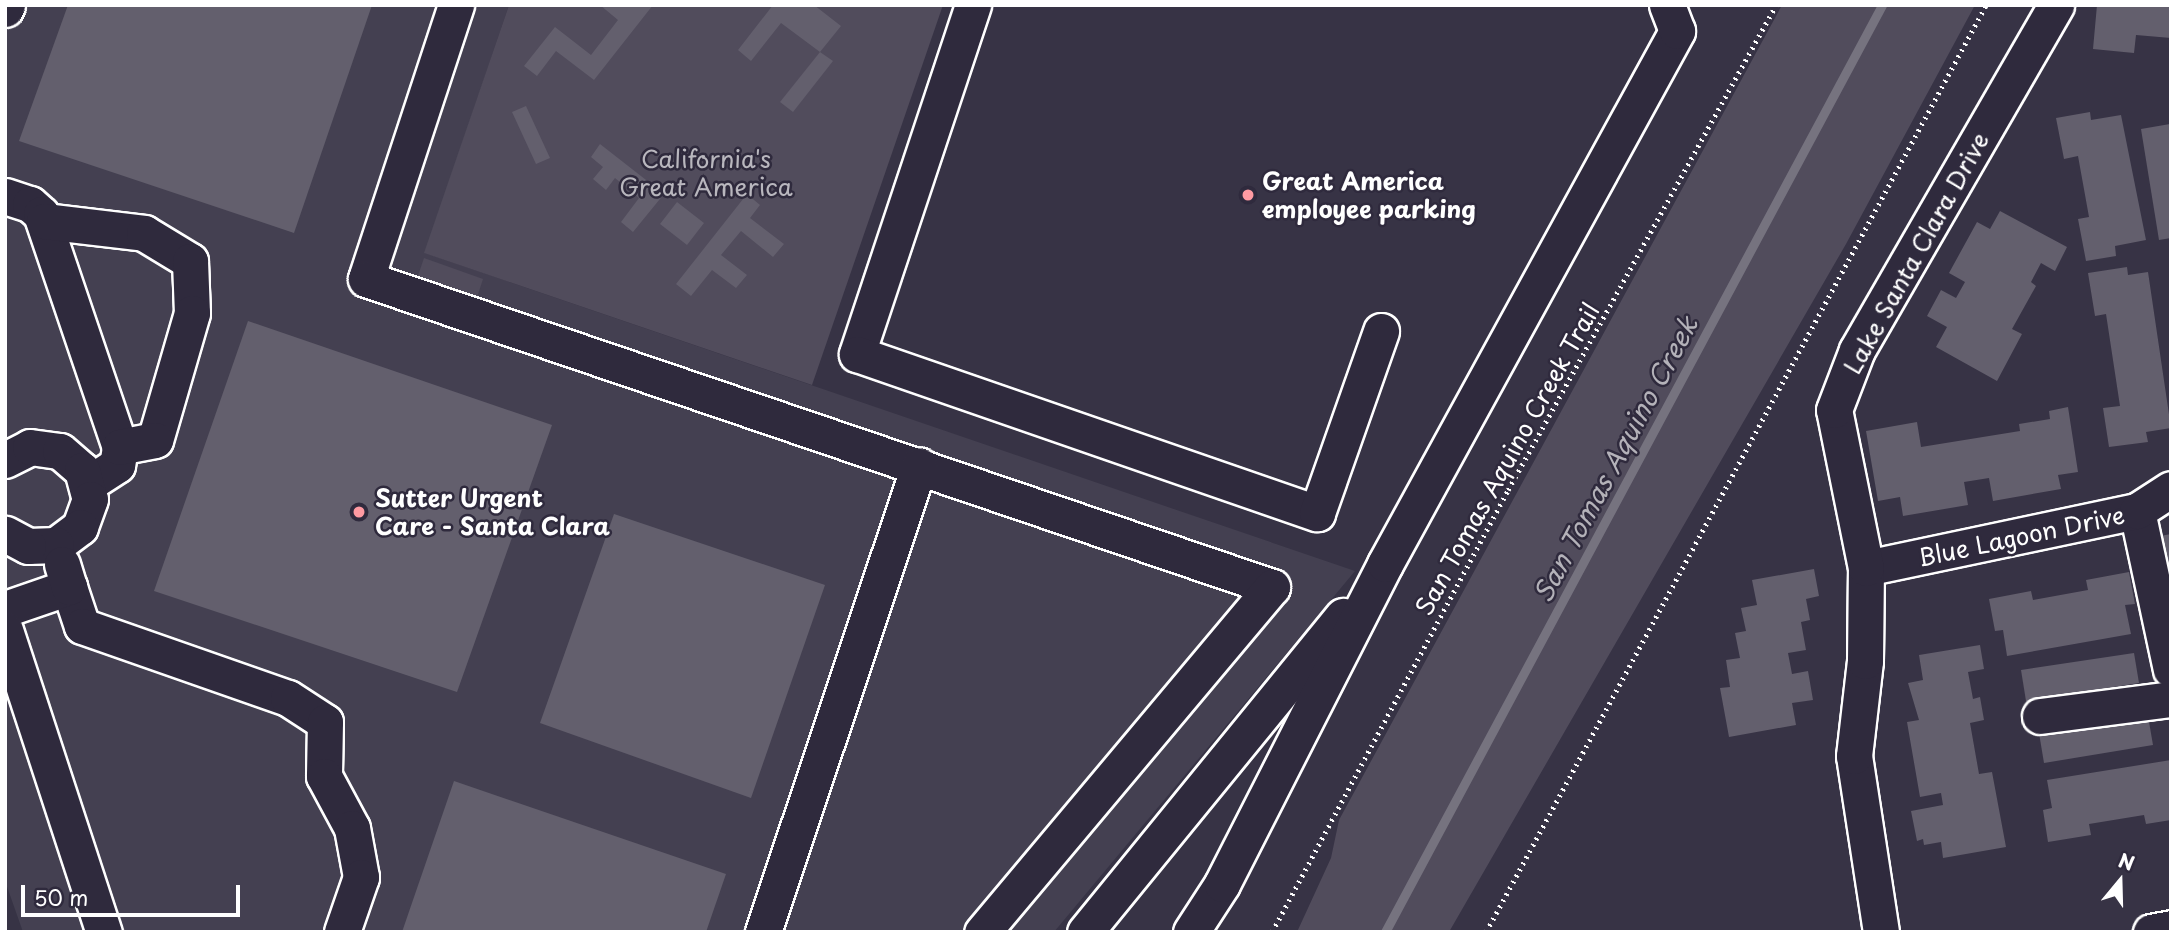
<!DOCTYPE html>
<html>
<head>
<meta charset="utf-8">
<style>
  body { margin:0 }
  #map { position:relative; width:2176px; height:937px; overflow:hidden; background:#373345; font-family:"Playpen Sans",sans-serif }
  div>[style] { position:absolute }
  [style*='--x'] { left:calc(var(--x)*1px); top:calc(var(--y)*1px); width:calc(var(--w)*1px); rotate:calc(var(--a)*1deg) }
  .built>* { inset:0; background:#444051 }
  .green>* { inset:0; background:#514c5c }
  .stream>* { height:9px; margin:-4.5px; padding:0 4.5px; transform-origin:4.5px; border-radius:4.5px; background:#76737f }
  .building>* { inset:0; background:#635f6d }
  .path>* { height:4.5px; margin-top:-2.25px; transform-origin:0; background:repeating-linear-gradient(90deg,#fff 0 2px,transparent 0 7px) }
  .roads { filter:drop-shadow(2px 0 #fff) drop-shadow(-2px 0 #fff) drop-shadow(0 2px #fff) drop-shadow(0 -2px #fff) }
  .minor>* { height:35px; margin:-17.5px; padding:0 17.5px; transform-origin:17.5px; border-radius:17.5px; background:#2f2a3d }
  .dots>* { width:19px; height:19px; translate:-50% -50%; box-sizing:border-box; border:4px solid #2f2a3d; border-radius:50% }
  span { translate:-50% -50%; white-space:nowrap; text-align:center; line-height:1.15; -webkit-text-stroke:5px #2f2a3d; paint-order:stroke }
  .park-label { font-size:24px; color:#b9b7be }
  .poi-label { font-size:24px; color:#fff; font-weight:700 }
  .left { translate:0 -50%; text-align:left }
  .street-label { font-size:24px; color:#fff }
  .water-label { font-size:26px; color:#b4b2b9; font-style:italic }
  .frame { position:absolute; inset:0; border:7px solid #fff; pointer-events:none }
  .north { position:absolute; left:2085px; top:846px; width:70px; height:70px; -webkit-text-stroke:5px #2f2a3d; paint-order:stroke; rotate:19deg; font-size:19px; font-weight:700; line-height:28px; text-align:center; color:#fff }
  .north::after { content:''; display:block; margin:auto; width:24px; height:32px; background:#fff; clip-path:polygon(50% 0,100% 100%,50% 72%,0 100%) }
  .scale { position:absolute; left:21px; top:885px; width:219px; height:32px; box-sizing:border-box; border:4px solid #fff; border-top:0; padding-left:9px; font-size:21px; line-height:24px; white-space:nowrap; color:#fff; -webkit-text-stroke:5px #2f2a3d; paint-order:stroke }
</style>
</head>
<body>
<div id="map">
  <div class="built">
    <i style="clip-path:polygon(5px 5px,509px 5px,425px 253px,1355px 571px,1054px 932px,23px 932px,5px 881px)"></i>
  </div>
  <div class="green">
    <i style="clip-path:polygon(509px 5px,943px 5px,812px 385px,424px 253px)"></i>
    <i style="clip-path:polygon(1782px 5px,1975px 5px,1846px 244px,1449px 932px,1297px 932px,1331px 858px,1339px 820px)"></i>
    <i style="clip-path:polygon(424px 258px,483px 279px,466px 331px,406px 311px)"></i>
  </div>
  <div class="stream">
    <i style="--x:1385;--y:932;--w:1052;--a:-61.8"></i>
  </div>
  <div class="building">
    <i style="clip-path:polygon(68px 5px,372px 5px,294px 233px,19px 141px)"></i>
    <i style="clip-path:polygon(600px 5px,653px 5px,594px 80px,556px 51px,537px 76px,524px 66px,555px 27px,591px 55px,618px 20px)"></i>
    <i style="clip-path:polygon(773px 5px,814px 5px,841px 26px,820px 52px,781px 23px,751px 61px,738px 50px)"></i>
    <i style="clip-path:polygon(2097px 5px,2171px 5px,2171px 38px,2136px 35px,2134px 53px,2093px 49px)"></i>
    <i style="clip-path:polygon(820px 52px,833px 61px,793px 112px,780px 102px)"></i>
    <i style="clip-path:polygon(526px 106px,550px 158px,536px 164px,512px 112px)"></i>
    <i style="clip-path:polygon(2090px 112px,2091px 120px,2121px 115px,2146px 240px,2115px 246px,2116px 256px,2086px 261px,2078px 219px,2089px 217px,2078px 156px,2064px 159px,2056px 118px)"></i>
    <i style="clip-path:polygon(2170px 124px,2171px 238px,2159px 240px,2141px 129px)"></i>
    <i style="clip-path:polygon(600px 144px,664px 194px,633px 232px,621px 222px,639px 198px,615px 178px,606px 190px,593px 179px,603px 167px,591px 157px)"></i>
    <i style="clip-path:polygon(747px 194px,760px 205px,750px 218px,784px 244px,773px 257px,741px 231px,721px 255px,747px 275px,736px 288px,712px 270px,691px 296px,676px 284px)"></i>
    <i style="clip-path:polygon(677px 202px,704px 223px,687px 245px,660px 224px)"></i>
    <i style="clip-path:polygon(2000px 211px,2067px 247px,2055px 271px,2041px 263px,2031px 282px,2036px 286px,2012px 329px,2022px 334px,1997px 381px,1936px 347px,1947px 327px,1927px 316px,1941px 290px,1956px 298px,1965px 282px,1949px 273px,1977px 222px,1990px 229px)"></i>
    <i style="clip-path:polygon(2127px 267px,2128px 275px,2148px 272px,2171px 428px,2146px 432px,2148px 442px,2109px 447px,2103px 408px,2120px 406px,2106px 314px,2095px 316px,2088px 273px)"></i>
    <i style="clip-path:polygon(248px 321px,552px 425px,457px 692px,154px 591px)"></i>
    <i style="clip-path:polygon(2068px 407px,2078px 472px,2058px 475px,2061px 489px,1993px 501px,1989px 478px,1964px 482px,1968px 505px,1903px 516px,1900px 497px,1878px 501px,1866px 431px,1917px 422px,1921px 447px,2020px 431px,2019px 424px,2050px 419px,2049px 411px)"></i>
    <i style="clip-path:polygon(614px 514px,825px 585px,751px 798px,540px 723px)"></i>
    <i style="clip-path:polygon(2171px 534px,2171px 587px,2169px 587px,2160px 536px)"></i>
    <i style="clip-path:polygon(1814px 569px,1819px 596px,1806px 599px,1810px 620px,1801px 622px,1806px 650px,1788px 653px,1792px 674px,1808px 671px,1813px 700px,1792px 703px,1796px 725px,1729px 737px,1720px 688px,1730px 687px,1726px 660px,1740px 658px,1735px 633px,1746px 631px,1741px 608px,1757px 605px,1752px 580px)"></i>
    <i style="clip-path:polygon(2129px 572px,2135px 604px,2125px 605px,2131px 634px,2007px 656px,2003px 630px,1995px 631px,1989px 599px,2031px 591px,2033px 600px,2088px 590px,2086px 580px)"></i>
    <i style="clip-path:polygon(1980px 645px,1984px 669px,1968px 672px,1973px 699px,1980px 697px,1984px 720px,1970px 723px,1979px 774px,1992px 772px,2006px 847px,1943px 858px,1941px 842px,1924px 845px,1923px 839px,1917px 841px,1911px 811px,1943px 805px,1941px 793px,1920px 797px,1907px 722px,1919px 720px,1908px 683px,1923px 680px,1919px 655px)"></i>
    <i style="clip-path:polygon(2134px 653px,2139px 683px,2026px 701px,2021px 670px)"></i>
    <i style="clip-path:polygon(2148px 716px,2153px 745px,2044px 763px,2039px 733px)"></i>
    <i style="clip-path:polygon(2171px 760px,2171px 820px,2146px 824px,2144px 815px,2089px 824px,2091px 835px,2048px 842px,2043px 810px,2052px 808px,2047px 780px)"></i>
    <i style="clip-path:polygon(454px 781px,726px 874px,706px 932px,402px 932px)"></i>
  </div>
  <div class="path">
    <i style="--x:1272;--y:932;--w:501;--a:-61.9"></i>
    <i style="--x:1508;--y:490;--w:554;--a:-61.08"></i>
    <i style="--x:1486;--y:932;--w:1053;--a:-61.66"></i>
  </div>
  <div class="roads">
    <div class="minor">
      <i style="--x:456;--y:5;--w:288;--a:108.2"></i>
      <i style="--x:366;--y:279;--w:957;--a:18.78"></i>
      <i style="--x:1272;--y:587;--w:451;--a:130"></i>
      <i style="--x:973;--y:5;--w:368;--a:108.4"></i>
      <i style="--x:857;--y:354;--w:487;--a:19.1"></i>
      <i style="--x:1317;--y:513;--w:193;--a:-70.6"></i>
      <i style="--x:5;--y:9;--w:4;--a:-63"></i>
      <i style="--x:5;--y:196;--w:26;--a:18"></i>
      <i style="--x:30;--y:204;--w:15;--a:42"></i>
      <i style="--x:41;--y:214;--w:246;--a:71.3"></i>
      <i style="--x:120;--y:447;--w:18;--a:99"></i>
      <i style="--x:117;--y:465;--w:35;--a:147"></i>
      <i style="--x:44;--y:221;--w:101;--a:6.8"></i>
      <i style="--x:144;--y:233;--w:54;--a:31.3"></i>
      <i style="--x:190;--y:261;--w:52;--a:87.8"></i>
      <i style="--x:192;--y:313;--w:132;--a:106.2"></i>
      <i style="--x:155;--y:440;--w:36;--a:169"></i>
      <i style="--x:5;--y:460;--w:28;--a:-27"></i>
      <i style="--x:30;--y:447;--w:30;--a:8"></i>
      <i style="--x:60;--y:451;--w:29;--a:41"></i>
      <i style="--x:82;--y:470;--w:30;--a:75"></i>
      <i style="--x:90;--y:499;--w:30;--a:110"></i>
      <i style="--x:80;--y:527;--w:30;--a:143"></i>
      <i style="--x:56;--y:545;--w:28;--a:178"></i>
      <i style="--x:28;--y:546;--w:26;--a:-152"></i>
      <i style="--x:2137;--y:511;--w:162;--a:77.9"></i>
      <i style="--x:1866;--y:568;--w:277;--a:-11.9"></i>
      <i style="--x:2137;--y:511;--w:40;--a:-32.9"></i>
      <i style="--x:69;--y:587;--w:41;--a:71.6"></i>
      <i style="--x:82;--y:626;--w:218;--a:19.3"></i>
      <i style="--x:288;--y:698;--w:44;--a:33"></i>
      <i style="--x:325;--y:722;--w:54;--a:91.1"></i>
      <i style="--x:324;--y:776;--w:59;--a:61.7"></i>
      <i style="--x:352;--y:828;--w:50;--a:79.6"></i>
      <i style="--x:361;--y:877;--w:58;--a:109.1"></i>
      <i style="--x:5;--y:609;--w:68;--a:-19"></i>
      <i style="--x:69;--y:587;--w:24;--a:-107"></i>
      <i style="--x:5;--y:630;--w:318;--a:71.9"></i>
      <i style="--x:2040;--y:716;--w:132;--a:-7.4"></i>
      <i style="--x:763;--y:932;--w:492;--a:-71.5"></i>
      <i style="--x:1085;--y:932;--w:408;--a:-50.8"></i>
      <i style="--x:1191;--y:932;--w:57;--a:-57.1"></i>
      <i style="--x:1222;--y:884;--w:359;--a:-63"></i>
      <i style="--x:1385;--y:564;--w:608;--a:-61.28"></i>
      <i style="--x:1677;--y:31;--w:28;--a:-111"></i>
      <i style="--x:1881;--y:932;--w:178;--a:-98.7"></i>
      <i style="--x:1854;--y:756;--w:96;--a:-83.4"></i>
      <i style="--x:1865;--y:661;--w:93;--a:-89.4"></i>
      <i style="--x:1866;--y:568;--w:161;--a:-101.4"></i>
      <i style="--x:1834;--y:410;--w:64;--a:-69"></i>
      <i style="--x:1857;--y:350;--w:398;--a:-60"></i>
      <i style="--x:2151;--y:932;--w:20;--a:-11"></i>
    </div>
  </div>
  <div class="dots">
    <i style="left:1248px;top:195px;background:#ff9aa2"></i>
    <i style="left:359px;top:512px;background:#ff9aa2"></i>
  </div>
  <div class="park-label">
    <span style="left:706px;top:173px">California's<br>Great America</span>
  </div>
  <div class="poi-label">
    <span class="left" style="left:1262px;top:195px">Great America<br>employee parking</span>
    <span class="left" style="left:375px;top:512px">Sutter Urgent<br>Care - Santa Clara</span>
  </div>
  <div class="street-label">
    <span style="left:1916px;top:253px;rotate:-61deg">Lake Santa Clara Drive</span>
    <span style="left:1507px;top:459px;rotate:-61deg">San Tomas Aquino Creek Trail</span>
    <span style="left:2021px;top:536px;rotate:-12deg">Blue Lagoon Drive</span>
  </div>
  <div class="water-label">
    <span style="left:1615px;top:459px;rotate:-62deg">San Tomas Aquino Creek</span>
  </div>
  <div class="frame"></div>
  <div class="north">N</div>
  <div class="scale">50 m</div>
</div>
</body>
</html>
